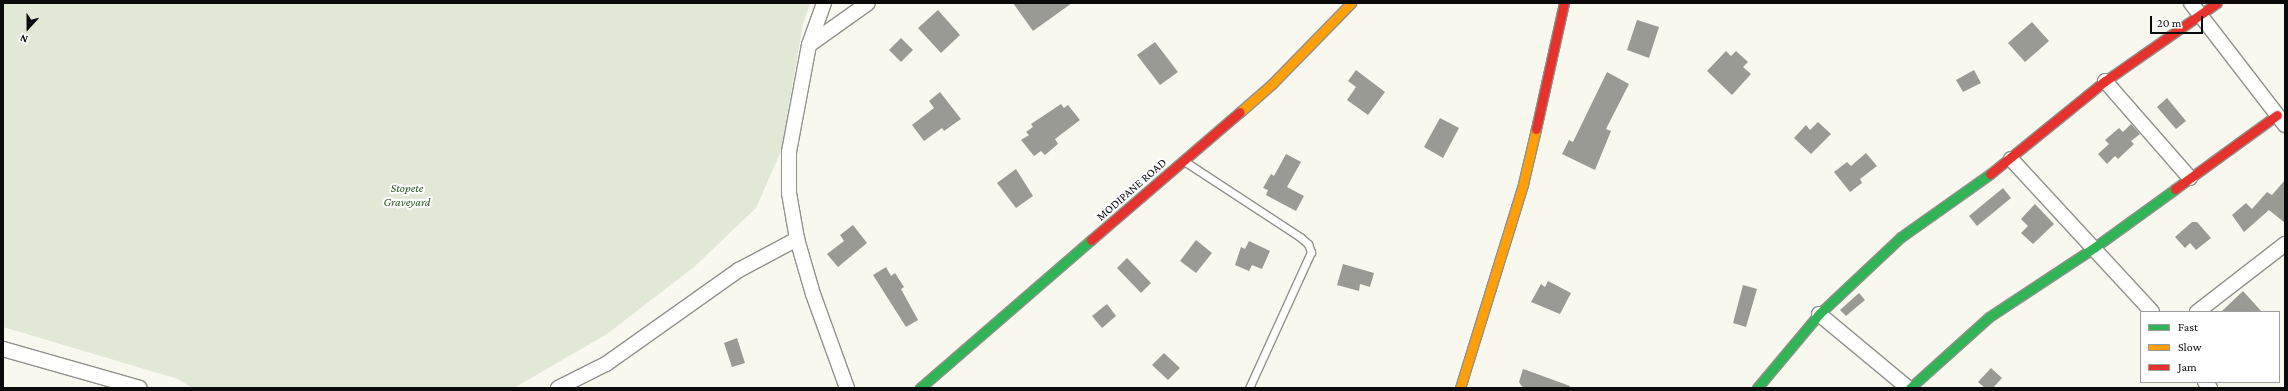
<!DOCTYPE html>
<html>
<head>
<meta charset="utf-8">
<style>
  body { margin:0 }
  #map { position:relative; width:2288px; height:391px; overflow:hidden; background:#f8f8ef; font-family:"Crimson Pro",serif }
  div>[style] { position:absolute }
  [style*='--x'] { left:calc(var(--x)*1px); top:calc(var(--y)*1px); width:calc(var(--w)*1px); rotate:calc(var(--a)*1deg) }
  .cemetery>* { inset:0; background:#e1e8d5 }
  .building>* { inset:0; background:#9a9a95 }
  .roads { filter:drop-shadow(1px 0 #91918d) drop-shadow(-1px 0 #91918d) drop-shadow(0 1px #91918d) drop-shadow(0 -1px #91918d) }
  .lane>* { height:7px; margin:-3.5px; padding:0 3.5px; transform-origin:3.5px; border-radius:3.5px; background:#fefefd }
  .street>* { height:14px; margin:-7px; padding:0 7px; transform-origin:7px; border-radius:7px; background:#fefefd }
  .fast>* { height:9px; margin:-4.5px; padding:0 4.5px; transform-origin:4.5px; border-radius:4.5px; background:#30b455 }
  .slow>* { height:9px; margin:-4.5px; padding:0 4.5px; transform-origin:4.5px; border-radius:4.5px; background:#ff9f0a }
  .jam>* { height:9px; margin:-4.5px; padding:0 4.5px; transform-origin:4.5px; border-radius:4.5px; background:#e5322d }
  span { translate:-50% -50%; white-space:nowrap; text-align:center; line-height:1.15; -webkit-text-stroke:4px #fff; paint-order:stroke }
  .park-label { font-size:12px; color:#295924; font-style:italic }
  .street-label { font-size:12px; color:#0a0a0a }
  .frame { position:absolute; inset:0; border:4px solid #0a0a0a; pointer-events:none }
  .legend { position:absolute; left:2140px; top:311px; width:140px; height:72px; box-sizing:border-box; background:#fff; border:1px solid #9d9d9d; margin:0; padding:5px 7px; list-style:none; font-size:12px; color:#0a0a0a }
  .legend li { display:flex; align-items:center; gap:8px; height:20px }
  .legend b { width:20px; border:1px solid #9d9d9d }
  .north { position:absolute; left:8px; top:8px; width:40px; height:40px; -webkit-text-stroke:3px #fff; paint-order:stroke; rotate:201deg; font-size:11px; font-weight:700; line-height:16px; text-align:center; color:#0a0a0a }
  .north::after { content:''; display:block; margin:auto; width:14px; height:18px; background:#0a0a0a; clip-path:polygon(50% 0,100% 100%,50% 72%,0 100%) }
  .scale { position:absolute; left:2150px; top:16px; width:53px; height:18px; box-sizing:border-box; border:2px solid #0a0a0a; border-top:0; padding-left:5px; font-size:12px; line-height:14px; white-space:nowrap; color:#0a0a0a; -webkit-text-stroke:3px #fff; paint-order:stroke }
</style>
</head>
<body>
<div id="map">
  <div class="cemetery">
    <i style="clip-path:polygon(3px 3px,810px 3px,803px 24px,781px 151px,756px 208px,694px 267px,607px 334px,514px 388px,192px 388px,178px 379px,3px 327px)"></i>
  </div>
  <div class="building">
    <i style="clip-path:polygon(1013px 3px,1072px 3px,1033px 31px)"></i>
    <i style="clip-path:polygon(938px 10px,960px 35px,941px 53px,918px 28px)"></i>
    <i style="clip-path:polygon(1637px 20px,1659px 27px,1649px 58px,1627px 50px)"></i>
    <i style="clip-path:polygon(2032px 22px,2049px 41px,2025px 62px,2008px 43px)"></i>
    <i style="clip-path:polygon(901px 38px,913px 50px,901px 62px,889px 50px)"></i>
    <i style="clip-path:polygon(1155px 42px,1178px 72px,1160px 85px,1137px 55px)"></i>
    <i style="clip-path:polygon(1726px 51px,1731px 56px,1736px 51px,1748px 62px,1743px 67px,1751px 74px,1732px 95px,1707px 71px)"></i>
    <i style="clip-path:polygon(1356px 70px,1385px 92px,1368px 115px,1347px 100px,1356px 87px,1348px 81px)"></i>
    <i style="clip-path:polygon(1974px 70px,1981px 83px,1963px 92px,1956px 80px)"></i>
    <i style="clip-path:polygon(1607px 72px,1629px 84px,1606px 129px,1611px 131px,1595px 170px,1562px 154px,1569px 140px,1573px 142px)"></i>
    <i style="clip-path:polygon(940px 92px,961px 119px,944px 131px,942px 128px,924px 141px,912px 125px,934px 108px,929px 101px)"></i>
    <i style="clip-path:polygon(2167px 98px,2186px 121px,2176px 129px,2157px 107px)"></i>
    <i style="clip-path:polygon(1061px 104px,1064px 108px,1068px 105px,1080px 120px,1055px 139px,1058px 144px,1045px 155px,1041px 151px,1034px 156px,1021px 140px,1029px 135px,1026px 132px,1033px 127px,1031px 124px)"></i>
    <i style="clip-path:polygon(1440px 118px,1459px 128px,1443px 158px,1424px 147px)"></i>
    <i style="clip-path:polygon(1818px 122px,1831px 134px,1811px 154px,1794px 138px,1806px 125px,1810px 130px)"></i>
    <i style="clip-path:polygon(2131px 124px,2140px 134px,2131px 141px,2134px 144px,2118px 159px,2115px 156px,2107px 164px,2098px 154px,2109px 144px,2105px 140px,2119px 128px,2123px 132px)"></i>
    <i style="clip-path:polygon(1866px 153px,1877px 166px,1860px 179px,1862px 183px,1850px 192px,1834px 172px,1847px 162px,1851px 166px)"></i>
    <i style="clip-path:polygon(1286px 154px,1301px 162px,1287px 187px,1304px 196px,1296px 211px,1266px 195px,1268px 190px,1263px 188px,1271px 174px,1274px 176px)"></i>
    <i style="clip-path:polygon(1016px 169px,1033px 196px,1016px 208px,997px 183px)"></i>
    <i style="clip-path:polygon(2285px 180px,2285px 223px,2269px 210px,2244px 232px,2232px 215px,2246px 203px,2252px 209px,2267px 192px,2272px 195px)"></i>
    <i style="clip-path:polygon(2003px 188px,2011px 198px,1977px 226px,1969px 216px)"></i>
    <i style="clip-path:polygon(2035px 204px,2054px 224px,2033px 244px,2021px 233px,2028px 226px,2021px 219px)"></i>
    <i style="clip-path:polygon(2192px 222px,2197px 222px,2211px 238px,2196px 250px,2190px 243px,2185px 248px,2175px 237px)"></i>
    <i style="clip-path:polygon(853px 225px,867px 243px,838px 267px,827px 254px,844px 241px,840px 235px)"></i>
    <i style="clip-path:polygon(1196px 240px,1212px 253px,1196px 273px,1180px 261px)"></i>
    <i style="clip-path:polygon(1249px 241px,1270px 251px,1262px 269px,1252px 265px,1249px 271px,1235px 265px,1241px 247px,1245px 249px)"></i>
    <i style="clip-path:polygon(1127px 258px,1151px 283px,1141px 293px,1117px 268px)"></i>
    <i style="clip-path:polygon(1343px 264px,1374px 273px,1370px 287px,1360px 284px,1359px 291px,1337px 285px)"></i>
    <i style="clip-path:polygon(886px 267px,891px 276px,895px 273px,904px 287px,901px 289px,918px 320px,906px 327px,873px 275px)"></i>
    <i style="clip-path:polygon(1548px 281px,1571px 293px,1560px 314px,1531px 302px,1541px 284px,1545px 287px)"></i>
    <i style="clip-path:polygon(1743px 285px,1757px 289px,1746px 327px,1733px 323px)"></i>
    <i style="clip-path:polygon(2243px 291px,2262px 312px,2221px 312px)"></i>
    <i style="clip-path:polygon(1859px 293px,1865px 300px,1846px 316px,1840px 310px)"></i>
    <i style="clip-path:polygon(1107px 304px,1116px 316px,1102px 328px,1092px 316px)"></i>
    <i style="clip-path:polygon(737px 338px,745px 363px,732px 367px,724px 343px)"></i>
    <i style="clip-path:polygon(1164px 353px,1180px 368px,1168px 380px,1152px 365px)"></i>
    <i style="clip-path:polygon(1991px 368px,2002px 378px,1993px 388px,1985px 388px,1978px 382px)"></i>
    <i style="clip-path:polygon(1523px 369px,1570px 386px,1569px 388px,1523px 388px,1519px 382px)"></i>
  </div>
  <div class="roads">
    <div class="lane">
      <i style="--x:1184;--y:161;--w:139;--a:33.2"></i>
      <i style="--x:1300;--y:237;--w:11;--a:41"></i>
      <i style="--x:1308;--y:244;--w:9;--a:69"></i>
      <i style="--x:1311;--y:252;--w:149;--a:114.5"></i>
    </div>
    <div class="street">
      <i style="--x:824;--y:3;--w:45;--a:109.7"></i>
      <i style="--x:809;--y:45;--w:109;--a:100.6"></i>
      <i style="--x:789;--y:152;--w:41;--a:90"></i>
      <i style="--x:789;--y:193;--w:47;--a:80.1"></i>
      <i style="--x:797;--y:239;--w:57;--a:73.8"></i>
      <i style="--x:813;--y:294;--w:100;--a:70.1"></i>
      <i style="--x:2191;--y:3;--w:154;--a:52.4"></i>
      <i style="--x:809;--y:45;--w:72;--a:-35.4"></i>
      <i style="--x:2105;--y:81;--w:129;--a:48.8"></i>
      <i style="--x:2011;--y:159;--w:208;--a:47.3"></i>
      <i style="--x:2197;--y:312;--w:111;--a:-37.7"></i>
      <i style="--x:1819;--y:314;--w:116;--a:39.7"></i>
      <i style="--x:3;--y:349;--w:142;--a:15.9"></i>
      <i style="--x:2205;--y:382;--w:8;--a:50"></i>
      <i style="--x:558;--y:388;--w:54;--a:-26.6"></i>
      <i style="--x:606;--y:364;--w:163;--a:-35.3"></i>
      <i style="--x:739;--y:270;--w:66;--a:-28.1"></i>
    </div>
    <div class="fast">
      <i style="--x:920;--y:388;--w:226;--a:-40.9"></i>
      <i style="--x:1757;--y:388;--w:97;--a:-50"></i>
      <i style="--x:1819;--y:314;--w:112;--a:-43.2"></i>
      <i style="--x:1901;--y:237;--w:109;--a:-35.3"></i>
      <i style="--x:1910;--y:388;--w:106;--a:-41.9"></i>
      <i style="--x:1989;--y:317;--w:127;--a:-33.4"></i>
      <i style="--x:2095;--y:247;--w:99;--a:-35.9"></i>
    </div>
    <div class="slow">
      <i style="--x:1240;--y:112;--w:43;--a:-41.2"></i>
      <i style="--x:1272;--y:84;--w:113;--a:-45.7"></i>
      <i style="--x:1460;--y:388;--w:214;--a:-72.8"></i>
      <i style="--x:1523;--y:184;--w:57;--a:-76.7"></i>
    </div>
    <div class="jam">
      <i style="--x:1536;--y:129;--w:129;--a:-77.5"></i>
      <i style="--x:1990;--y:174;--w:148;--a:-39"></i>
      <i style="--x:2105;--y:81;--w:136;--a:-34.9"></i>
      <i style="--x:2175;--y:189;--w:126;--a:-36"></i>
      <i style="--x:1091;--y:240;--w:196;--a:-40.7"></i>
    </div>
  </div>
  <div class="park-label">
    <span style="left:407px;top:196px">Stopete<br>Graveyard</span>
  </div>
  <div class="street-label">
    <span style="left:1132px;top:190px;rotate:-41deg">MODIPANE ROAD</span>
  </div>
  <div class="frame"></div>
  <ul class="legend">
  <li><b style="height:5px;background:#30b455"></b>Fast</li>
  <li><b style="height:5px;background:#ff9f0a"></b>Slow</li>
  <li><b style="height:5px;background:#e5322d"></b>Jam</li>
  </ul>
  <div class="north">N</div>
  <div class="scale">20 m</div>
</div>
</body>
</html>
